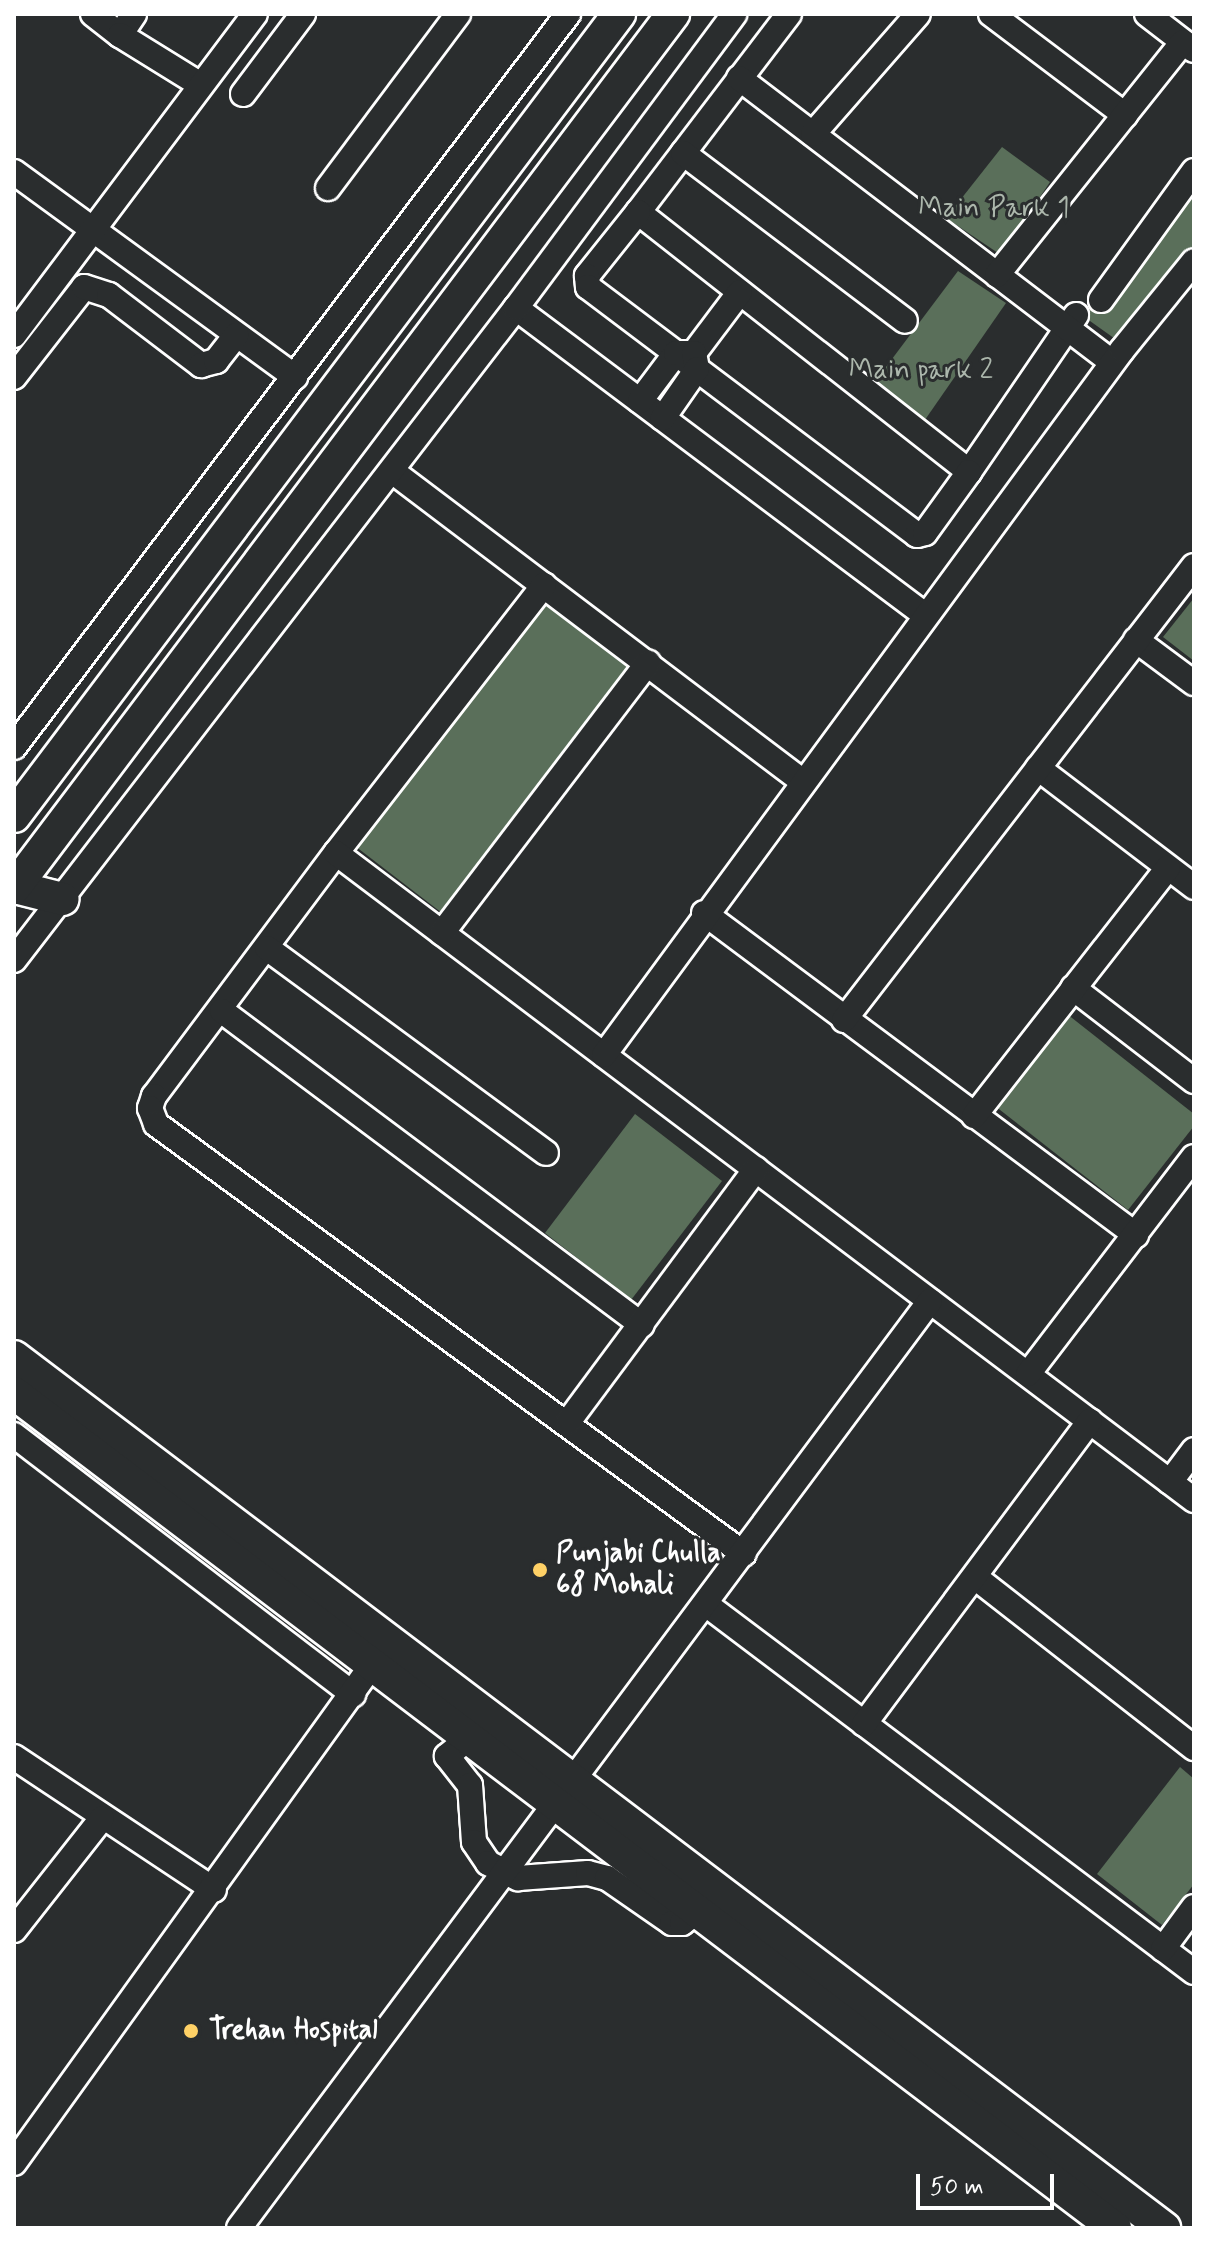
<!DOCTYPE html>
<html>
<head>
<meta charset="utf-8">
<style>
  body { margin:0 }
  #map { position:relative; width:1208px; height:2242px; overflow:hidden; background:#2a2d2e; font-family:Mynerve,sans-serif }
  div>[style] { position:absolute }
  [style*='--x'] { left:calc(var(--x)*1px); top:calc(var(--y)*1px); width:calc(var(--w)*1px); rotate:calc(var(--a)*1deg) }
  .green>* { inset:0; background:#5a6f5a }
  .roads { filter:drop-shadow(2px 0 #fff) drop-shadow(-2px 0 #fff) drop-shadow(0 2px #fff) drop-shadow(0 -2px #fff) }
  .minor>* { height:24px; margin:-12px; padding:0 12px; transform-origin:12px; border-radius:12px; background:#2a2d2e }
  .major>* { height:32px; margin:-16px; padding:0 16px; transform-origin:16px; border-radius:16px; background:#2a2d2e }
  .dots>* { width:22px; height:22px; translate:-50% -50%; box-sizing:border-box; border:4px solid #2a2d2e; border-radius:50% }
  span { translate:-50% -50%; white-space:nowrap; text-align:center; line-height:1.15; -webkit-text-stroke:6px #2a2d2e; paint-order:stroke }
  .park-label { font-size:28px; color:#acb7ac }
  .poi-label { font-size:28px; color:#fff; font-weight:700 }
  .left { translate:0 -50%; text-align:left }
  .frame { position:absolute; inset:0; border:16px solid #fff; pointer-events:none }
  .scale { position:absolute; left:916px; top:2174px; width:138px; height:36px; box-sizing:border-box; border:4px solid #fff; border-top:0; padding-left:10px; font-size:24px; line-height:28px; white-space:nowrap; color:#fff; -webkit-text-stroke:6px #2a2d2e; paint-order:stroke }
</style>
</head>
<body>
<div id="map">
  <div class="green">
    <i style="clip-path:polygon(1002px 147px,1050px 182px,1001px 255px,946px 218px)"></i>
    <i style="clip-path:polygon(1194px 169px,1194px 245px,1118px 341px,1083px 316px)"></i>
    <i style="clip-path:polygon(958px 271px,1006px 303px,920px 427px,871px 387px)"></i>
    <i style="clip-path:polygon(1194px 598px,1194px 661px,1163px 637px)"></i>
    <i style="clip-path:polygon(542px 601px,629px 668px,442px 913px,355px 846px)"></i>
    <i style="clip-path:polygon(1067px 1014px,1194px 1114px,1194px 1126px,1128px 1210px,995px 1106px)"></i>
    <i style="clip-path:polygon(635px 1114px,722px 1181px,631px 1300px,545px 1233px)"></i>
    <i style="clip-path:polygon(1180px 1767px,1194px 1779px,1194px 1884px,1162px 1925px,1097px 1874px)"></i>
  </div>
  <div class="roads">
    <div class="minor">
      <i style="--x:93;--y:14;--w:34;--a:38"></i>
      <i style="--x:120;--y:35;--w:25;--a:-56"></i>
      <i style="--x:789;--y:14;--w:249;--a:127.3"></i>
      <i style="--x:638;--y:212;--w:421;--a:38.1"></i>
      <i style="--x:969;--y:472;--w:190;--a:-55.7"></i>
      <i style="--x:991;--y:14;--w:168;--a:37"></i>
      <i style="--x:1147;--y:14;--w:59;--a:37.5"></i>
      <i style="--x:120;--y:35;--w:95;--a:31.7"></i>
      <i style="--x:739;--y:78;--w:469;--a:37.3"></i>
      <i style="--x:243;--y:94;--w:100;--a:-53.1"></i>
      <i style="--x:813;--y:134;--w:159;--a:-48.8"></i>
      <i style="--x:683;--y:153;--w:278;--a:37.1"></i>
      <i style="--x:14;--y:172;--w:348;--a:36.1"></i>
      <i style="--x:328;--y:188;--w:217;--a:-53.2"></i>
      <i style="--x:638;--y:212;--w:82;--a:128.6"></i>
      <i style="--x:587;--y:276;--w:11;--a:85"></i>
      <i style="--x:588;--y:287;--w:412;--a:37"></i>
      <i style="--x:917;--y:535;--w:8;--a:-14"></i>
      <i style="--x:925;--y:533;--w:75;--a:-54.2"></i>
      <i style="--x:997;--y:275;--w:298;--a:-51.4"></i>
      <i style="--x:1101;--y:300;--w:159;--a:-54.2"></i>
      <i style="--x:516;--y:308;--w:511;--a:36.89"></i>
      <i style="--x:14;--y:335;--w:401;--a:-53.1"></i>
      <i style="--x:694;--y:353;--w:76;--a:-53"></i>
      <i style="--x:14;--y:377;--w:114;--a:-52.1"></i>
      <i style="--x:84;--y:287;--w:26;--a:18"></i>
      <i style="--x:109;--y:295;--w:116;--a:37.3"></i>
      <i style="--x:201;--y:365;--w:16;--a:-15"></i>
      <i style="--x:216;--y:361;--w:33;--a:-52"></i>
      <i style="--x:640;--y:401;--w:60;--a:-53.1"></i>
      <i style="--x:676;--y:353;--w:18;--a:0"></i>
      <i style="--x:694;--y:353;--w:16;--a:79"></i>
      <i style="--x:697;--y:369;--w:60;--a:124.8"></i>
      <i style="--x:392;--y:471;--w:514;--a:37.09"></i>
      <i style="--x:544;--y:585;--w:339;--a:127.8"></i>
      <i style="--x:336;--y:853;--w:304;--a:126.8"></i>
      <i style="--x:154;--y:1096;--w:13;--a:108"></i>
      <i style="--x:150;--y:1108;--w:17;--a:69"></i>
      <i style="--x:156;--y:1124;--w:728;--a:36.18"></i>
      <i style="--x:1136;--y:640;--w:72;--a:36.6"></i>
      <i style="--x:14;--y:747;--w:919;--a:-52.92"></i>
      <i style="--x:1038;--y:768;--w:196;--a:37.3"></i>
      <i style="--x:336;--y:853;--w:1075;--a:37.02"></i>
      <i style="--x:704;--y:913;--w:539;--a:36.7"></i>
      <i style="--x:442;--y:933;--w:340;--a:-52.7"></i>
      <i style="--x:267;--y:948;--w:346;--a:36.3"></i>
      <i style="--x:14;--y:960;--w:823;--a:-52.41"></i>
      <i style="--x:516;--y:308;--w:366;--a:-53.4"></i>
      <i style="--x:1073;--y:988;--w:153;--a:37.5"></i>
      <i style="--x:222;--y:1011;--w:524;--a:36.78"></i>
      <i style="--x:844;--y:1020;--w:573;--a:-52.37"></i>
      <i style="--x:604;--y:1055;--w:875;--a:-53.69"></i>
      <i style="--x:1122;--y:350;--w:114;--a:-51"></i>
      <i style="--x:974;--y:1116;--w:315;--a:-52"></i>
      <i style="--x:1028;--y:1374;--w:273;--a:-52.6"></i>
      <i style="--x:568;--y:1422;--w:315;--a:-53.4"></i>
      <i style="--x:14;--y:1435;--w:427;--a:37.4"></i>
      <i style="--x:1170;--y:1482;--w:40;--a:-53"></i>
      <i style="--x:975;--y:1577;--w:278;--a:38"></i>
      <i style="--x:707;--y:1605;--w:610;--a:37"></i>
      <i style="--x:864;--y:1724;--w:378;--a:-53.3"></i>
      <i style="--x:480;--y:1729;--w:43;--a:140.7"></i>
      <i style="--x:447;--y:1756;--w:37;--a:52"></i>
      <i style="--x:470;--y:1785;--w:57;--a:86"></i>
      <i style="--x:474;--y:1842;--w:25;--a:56"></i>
      <i style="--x:488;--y:1863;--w:34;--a:27"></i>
      <i style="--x:518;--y:1878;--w:70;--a:-4.1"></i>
      <i style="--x:588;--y:1873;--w:20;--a:15"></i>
      <i style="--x:607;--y:1878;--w:79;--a:34.7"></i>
      <i style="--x:672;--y:1923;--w:10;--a:0"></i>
      <i style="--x:682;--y:1923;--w:34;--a:-38"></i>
      <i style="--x:14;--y:1757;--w:240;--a:33.6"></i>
      <i style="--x:14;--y:1930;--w:142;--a:-51.8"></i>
      <i style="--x:1163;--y:1949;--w:52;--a:-53.6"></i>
      <i style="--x:14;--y:2163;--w:613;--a:-54.29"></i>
      <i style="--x:239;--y:2228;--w:1156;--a:-53.3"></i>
    </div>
    <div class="major">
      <i style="--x:14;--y:816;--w:1005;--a:-52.97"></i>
      <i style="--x:15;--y:887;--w:49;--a:14.3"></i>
      <i style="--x:14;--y:888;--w:1095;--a:-52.98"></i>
      <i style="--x:14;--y:1357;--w:1443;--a:37.14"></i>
      <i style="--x:14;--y:1393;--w:1382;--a:37.18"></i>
    </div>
  </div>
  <div class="dots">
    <i style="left:540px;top:1570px;background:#ffd166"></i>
    <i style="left:191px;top:2031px;background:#ffd166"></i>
  </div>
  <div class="park-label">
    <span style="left:994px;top:209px">Main Park 1</span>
    <span style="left:921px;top:371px">Main park 2</span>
  </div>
  <div class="poi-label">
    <span class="left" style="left:556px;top:1570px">Punjabi Chulla<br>68 Mohali</span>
    <span class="left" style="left:209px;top:2031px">Trehan Hospital</span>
  </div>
  <div class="frame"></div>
  <div class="scale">50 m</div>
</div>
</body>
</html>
